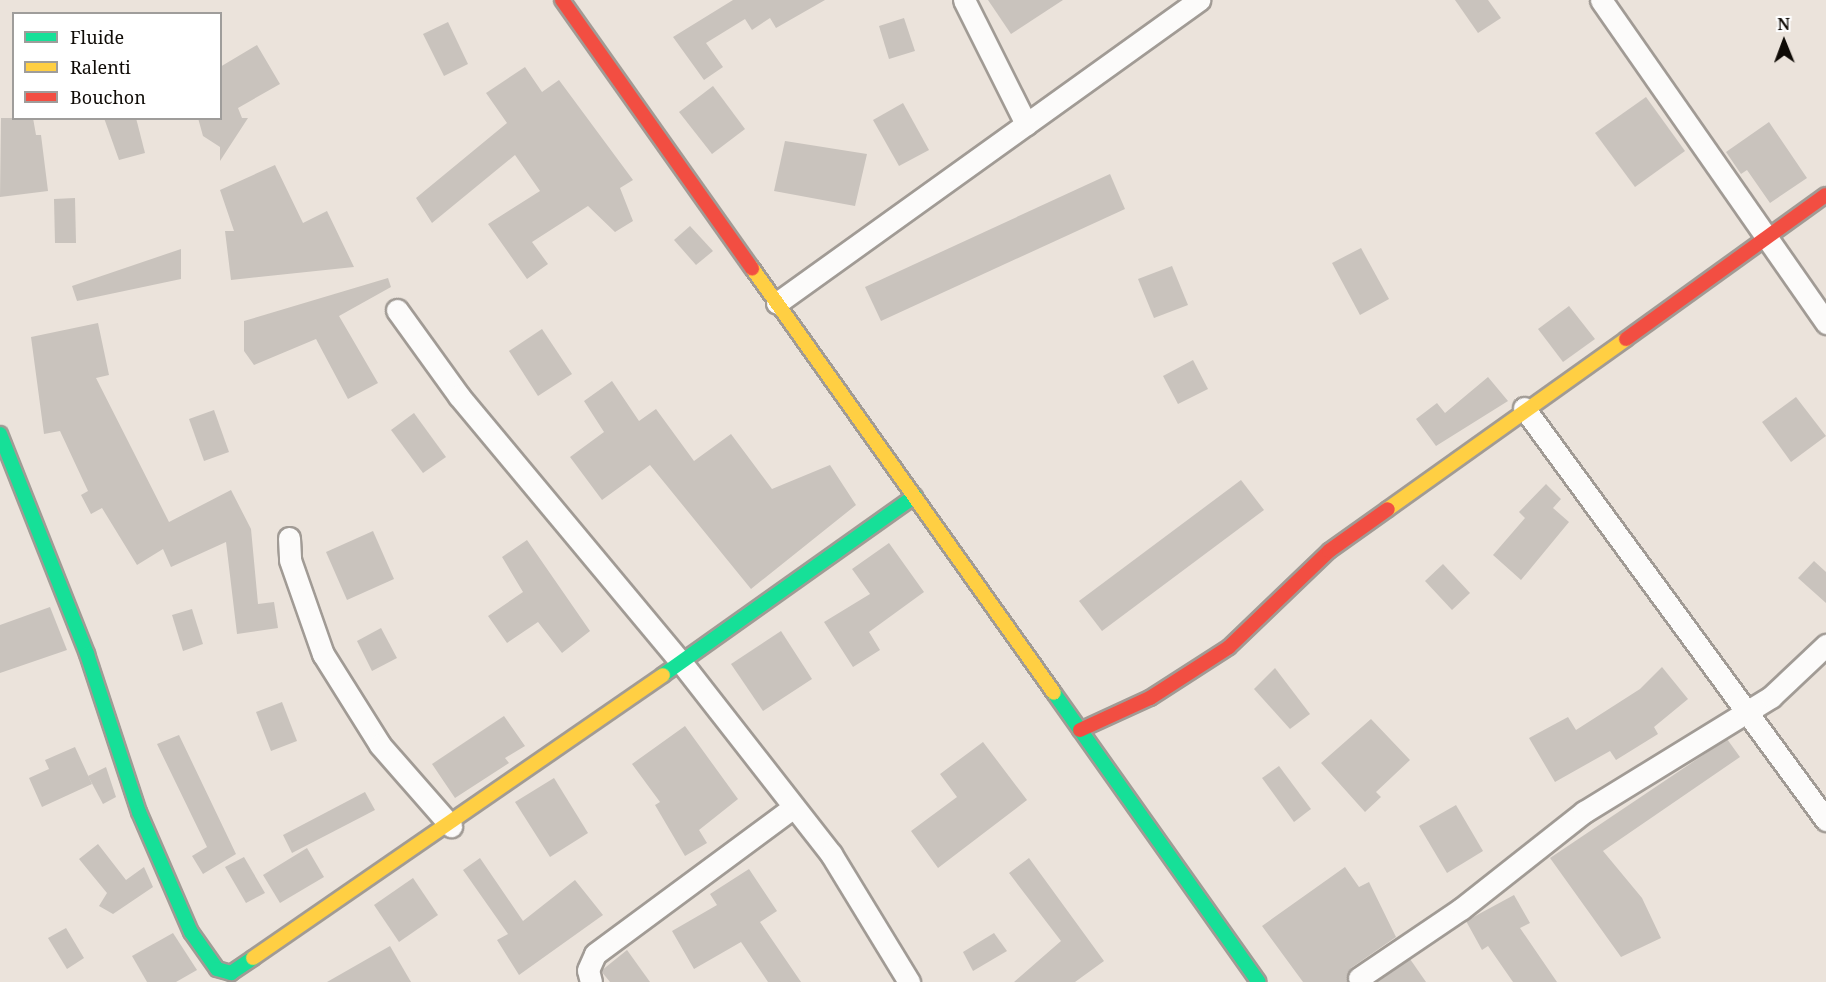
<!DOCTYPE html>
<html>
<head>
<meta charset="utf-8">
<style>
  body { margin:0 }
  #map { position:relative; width:1826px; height:982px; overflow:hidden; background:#ebe3db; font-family:"Noto Serif",serif }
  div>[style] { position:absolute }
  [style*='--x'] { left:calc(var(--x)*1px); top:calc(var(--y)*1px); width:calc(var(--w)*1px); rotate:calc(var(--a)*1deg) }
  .building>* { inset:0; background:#c9c3bd }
  .roads { filter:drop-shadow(2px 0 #a19b95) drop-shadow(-2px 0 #a19b95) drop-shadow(0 2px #a19b95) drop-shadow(0 -2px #a19b95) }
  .street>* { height:21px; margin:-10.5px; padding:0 10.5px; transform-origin:10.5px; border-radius:10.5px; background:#fcfbfa }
  .fast>* { height:14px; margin:-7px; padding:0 7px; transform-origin:7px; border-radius:7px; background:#16e098 }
  .slow>* { height:14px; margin:-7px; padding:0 7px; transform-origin:7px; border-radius:7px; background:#ffcf43 }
  .jam>* { height:14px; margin:-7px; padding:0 7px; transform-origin:7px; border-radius:7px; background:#f24e42 }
  span { translate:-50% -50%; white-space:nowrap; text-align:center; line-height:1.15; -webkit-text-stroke:4.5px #fff; paint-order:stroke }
  .legend { position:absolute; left:12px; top:12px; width:210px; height:108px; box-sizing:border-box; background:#fff; border:2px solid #9f9d9b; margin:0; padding:8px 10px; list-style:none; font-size:18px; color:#0f0b06 }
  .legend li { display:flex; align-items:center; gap:12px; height:30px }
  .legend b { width:30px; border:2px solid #9f9d9b }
  .north { position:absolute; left:1754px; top:12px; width:60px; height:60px; -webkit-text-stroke:4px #fff; paint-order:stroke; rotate:359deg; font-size:16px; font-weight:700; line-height:24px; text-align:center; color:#0f0b06 }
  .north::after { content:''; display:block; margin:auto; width:21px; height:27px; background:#0f0b06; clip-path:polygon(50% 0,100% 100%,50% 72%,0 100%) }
</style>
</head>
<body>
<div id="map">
  <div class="building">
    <i style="clip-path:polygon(733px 0,825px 0,776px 28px,770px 18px,752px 30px,745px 19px,706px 43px,723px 67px,704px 80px,673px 37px)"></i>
    <i style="clip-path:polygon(988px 0,1063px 0,1011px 34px)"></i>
    <i style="clip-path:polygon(1455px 0,1488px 0,1501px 18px,1478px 33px)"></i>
    <i style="clip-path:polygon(904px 18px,915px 51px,889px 59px,879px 26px)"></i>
    <i style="clip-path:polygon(448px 22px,468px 64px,444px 76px,423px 34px)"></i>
    <i style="clip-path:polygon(257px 45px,280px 84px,238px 108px,242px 118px,248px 118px,220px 161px,220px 147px,203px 136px,198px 118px,220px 118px,220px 67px)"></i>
    <i style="clip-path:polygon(525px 67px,542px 92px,559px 80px,633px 180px,620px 188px,633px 221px,615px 232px,588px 206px,532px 242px,548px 264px,527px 279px,488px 224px,540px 191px,515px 155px,432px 223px,416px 198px,507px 123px,486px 93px)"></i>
    <i style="clip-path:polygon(713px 86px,745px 129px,712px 154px,679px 112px)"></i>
    <i style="clip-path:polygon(1646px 97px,1685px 151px,1635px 187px,1595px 133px)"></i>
    <i style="clip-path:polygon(903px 103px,929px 150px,899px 166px,873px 120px)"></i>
    <i style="clip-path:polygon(1px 118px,33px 118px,36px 135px,41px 135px,48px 191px,0 197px)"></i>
    <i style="clip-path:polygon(104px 118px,136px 118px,145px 153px,119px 160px)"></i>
    <i style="clip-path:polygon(1769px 122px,1807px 178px,1770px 203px,1747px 170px,1741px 174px,1726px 152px)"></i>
    <i style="clip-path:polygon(785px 141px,867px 154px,855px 206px,774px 191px)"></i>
    <i style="clip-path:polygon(275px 165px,303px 223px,327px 211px,354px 267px,231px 280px,225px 231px,234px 231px,220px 190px)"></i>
    <i style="clip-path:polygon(1110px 174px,1125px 209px,881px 321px,865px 287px)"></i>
    <i style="clip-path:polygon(75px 198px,76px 243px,55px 243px,54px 199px)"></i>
    <i style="clip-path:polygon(690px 226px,713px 251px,696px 265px,674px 240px)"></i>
    <i style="clip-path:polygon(1361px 248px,1389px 299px,1360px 315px,1332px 263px)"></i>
    <i style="clip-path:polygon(181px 249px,181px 279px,77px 301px,72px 286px)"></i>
    <i style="clip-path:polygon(1172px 266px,1188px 305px,1154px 318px,1138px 279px)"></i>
    <i style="clip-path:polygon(388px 278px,391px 287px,339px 316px,378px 383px,348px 399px,316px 339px,254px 365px,244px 351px,244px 321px)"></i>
    <i style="clip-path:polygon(1569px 306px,1595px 339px,1563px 362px,1538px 329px)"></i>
    <i style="clip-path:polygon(98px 323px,109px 375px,96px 378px,169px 522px,231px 490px,251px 529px,258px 604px,274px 602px,278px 628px,237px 634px,226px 542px,171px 567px,163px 549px,137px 565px,102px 508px,91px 514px,81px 495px,88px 491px,60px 431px,44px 434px,31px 337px)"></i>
    <i style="clip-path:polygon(542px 329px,572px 374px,538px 396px,509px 351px)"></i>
    <i style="clip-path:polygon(1193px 360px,1208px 389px,1178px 404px,1163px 376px)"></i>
    <i style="clip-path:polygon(1488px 377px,1508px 401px,1436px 446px,1416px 419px,1437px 403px,1445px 413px)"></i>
    <i style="clip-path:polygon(612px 381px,639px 421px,656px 409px,694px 461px,731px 434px,772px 489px,830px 465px,856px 505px,751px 589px,650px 465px,602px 500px,570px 457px,604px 432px,584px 401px)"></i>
    <i style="clip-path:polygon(1796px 397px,1826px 436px,1791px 462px,1762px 422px)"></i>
    <i style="clip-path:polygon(214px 410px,229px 452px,204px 461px,189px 419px)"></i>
    <i style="clip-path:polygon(414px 413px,446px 457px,423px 473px,391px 430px)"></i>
    <i style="clip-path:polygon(1241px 480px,1264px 510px,1102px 631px,1079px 601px)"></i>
    <i style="clip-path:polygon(1546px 484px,1561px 499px,1553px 508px,1569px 522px,1521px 580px,1493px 555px,1525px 518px,1519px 512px)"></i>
    <i style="clip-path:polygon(373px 531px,394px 579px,347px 600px,326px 552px)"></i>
    <i style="clip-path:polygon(527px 540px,590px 631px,562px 653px,538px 622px,507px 643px,488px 616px,523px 592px,502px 557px)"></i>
    <i style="clip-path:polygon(889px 543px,924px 592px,869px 632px,880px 650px,853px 667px,824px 622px,870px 594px,852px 569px)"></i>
    <i style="clip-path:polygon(1814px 561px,1826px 572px,1826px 603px,1798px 578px)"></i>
    <i style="clip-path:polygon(1443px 564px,1470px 593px,1452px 610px,1425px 581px)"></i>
    <i style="clip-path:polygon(50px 607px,67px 650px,0 673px,0 625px)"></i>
    <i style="clip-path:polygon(192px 609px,203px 644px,183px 651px,172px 615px)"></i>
    <i style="clip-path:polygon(381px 628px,397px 658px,372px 671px,357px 641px)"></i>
    <i style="clip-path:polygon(781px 631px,812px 679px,763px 711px,731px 664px)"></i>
    <i style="clip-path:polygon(1662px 667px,1688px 699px,1654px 727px,1658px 734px,1616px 760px,1610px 751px,1555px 782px,1529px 738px,1568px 717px,1576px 730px,1640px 689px)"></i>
    <i style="clip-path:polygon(1275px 668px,1310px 714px,1290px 729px,1254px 689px)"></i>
    <i style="clip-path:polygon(282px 702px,297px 741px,271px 751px,256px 712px)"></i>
    <i style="clip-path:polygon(504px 716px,525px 746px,505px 758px,509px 763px,455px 798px,432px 764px)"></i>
    <i style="clip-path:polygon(1371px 719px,1410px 760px,1376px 792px,1381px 797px,1365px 812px,1321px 763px)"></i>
    <i style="clip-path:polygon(685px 726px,738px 799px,699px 830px,707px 843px,685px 856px,655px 805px,660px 802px,632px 764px)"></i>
    <i style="clip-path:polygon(179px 735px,236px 854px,203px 874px,192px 856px,207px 847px,157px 744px)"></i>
    <i style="clip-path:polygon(1727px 739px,1740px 757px,1603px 851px,1642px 898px,1661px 938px,1621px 957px,1550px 858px)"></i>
    <i style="clip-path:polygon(983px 742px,1027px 800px,938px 868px,911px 831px,957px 797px,940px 774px)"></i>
    <i style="clip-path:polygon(75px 747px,92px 784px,42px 807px,29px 778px,49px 769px,45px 760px)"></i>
    <i style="clip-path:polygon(1279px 766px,1311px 809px,1294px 822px,1262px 778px)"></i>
    <i style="clip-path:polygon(106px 767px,116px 797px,103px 804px,88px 776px)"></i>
    <i style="clip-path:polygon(554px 778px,588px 833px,550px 857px,515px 802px)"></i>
    <i style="clip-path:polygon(365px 792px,375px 810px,292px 853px,283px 835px)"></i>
    <i style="clip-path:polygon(1456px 805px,1483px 851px,1447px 873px,1419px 826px)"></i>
    <i style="clip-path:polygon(98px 844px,126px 880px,144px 867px,153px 887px,113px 914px,99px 906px,107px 893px,79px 859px)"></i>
    <i style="clip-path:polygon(307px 848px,324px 877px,280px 903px,263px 875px)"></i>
    <i style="clip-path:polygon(244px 857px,265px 893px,246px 903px,225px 867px)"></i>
    <i style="clip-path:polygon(480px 858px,523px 921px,575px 880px,603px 915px,519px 975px,497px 940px,508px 934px,463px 870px)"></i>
    <i style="clip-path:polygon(1029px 858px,1104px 961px,1075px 982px,1014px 982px,1061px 941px,1009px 873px)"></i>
    <i style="clip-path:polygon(1345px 867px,1359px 887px,1369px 882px,1396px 937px,1351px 968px,1347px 982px,1303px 982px,1262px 926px)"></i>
    <i style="clip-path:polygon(749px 869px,777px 911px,760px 922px,801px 982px,768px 982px,741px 942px,694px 969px,672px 931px,717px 905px,710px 894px)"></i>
    <i style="clip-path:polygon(413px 878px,438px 915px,399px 942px,374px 905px)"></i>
    <i style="clip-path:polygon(1514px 895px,1530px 923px,1520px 928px,1557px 982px,1513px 982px,1488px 946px,1482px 950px,1466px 921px)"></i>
    <i style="clip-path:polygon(66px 928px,84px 958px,67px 969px,48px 938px)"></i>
    <i style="clip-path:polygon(173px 933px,197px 970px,176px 982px,147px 982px,132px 956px)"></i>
    <i style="clip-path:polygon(994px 933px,1007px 951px,973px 971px,963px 952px)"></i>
    <i style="clip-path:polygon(390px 946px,411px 982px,327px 982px)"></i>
    <i style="clip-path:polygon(627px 950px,650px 982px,610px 982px,601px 971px)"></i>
    <i style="clip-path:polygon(1410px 959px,1426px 982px,1376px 982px)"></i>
  </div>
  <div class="roads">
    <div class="street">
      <i style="--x:964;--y:0;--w:139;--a:63.4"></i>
      <i style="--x:1601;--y:0;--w:394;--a:55.1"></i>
      <i style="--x:777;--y:303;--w:520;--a:-35.68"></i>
      <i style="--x:397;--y:310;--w:106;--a:54.2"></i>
      <i style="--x:459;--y:396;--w:346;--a:50.2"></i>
      <i style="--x:681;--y:662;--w:244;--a:52"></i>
      <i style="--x:831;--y:854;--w:150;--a:58.6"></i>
      <i style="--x:1524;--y:408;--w:511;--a:53.76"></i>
      <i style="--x:289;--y:538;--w:22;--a:87"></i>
      <i style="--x:290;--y:560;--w:100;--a:70.7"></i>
      <i style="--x:323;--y:654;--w:107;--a:57.9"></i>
      <i style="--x:380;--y:745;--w:108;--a:48.8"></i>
      <i style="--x:1359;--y:978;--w:123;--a:-34.1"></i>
      <i style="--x:1461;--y:909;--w:157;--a:-38.3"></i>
      <i style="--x:1584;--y:812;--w:220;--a:-31.6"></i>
      <i style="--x:1771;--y:697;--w:76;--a:-43.4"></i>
      <i style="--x:591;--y:982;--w:12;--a:-104"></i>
      <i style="--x:588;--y:970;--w:17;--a:-66"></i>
      <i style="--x:595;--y:954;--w:247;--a:-36.5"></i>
    </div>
    <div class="fast">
      <i style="--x:0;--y:434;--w:237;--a:68.4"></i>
      <i style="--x:87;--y:654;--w:166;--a:71.8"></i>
      <i style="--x:139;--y:812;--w:131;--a:66.6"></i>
      <i style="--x:191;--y:932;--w:45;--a:54.9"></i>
      <i style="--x:217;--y:969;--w:15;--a:16"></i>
      <i style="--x:231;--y:973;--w:27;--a:-34"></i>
      <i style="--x:663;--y:675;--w:309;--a:-35.4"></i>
      <i style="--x:1054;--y:693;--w:354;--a:54.7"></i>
    </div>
    <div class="slow">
      <i style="--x:752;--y:268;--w:521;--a:54.6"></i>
      <i style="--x:1388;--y:509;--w:292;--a:-35.5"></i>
      <i style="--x:253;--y:958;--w:498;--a:-34.6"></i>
    </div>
    <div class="jam">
      <i style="--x:562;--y:0;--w:329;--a:54.7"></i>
      <i style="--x:1626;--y:339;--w:246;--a:-35.8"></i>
      <i style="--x:1080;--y:730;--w:77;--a:-24.6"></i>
      <i style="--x:1150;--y:698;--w:94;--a:-32.8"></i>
      <i style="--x:1229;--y:647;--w:139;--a:-43.8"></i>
      <i style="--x:1329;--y:551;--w:72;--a:-35.4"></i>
    </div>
  </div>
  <ul class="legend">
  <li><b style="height:8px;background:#16e098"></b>Fluide</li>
  <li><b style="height:8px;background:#ffcf43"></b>Ralenti</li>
  <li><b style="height:8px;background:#f24e42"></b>Bouchon</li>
  </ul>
  <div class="north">N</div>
</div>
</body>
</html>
